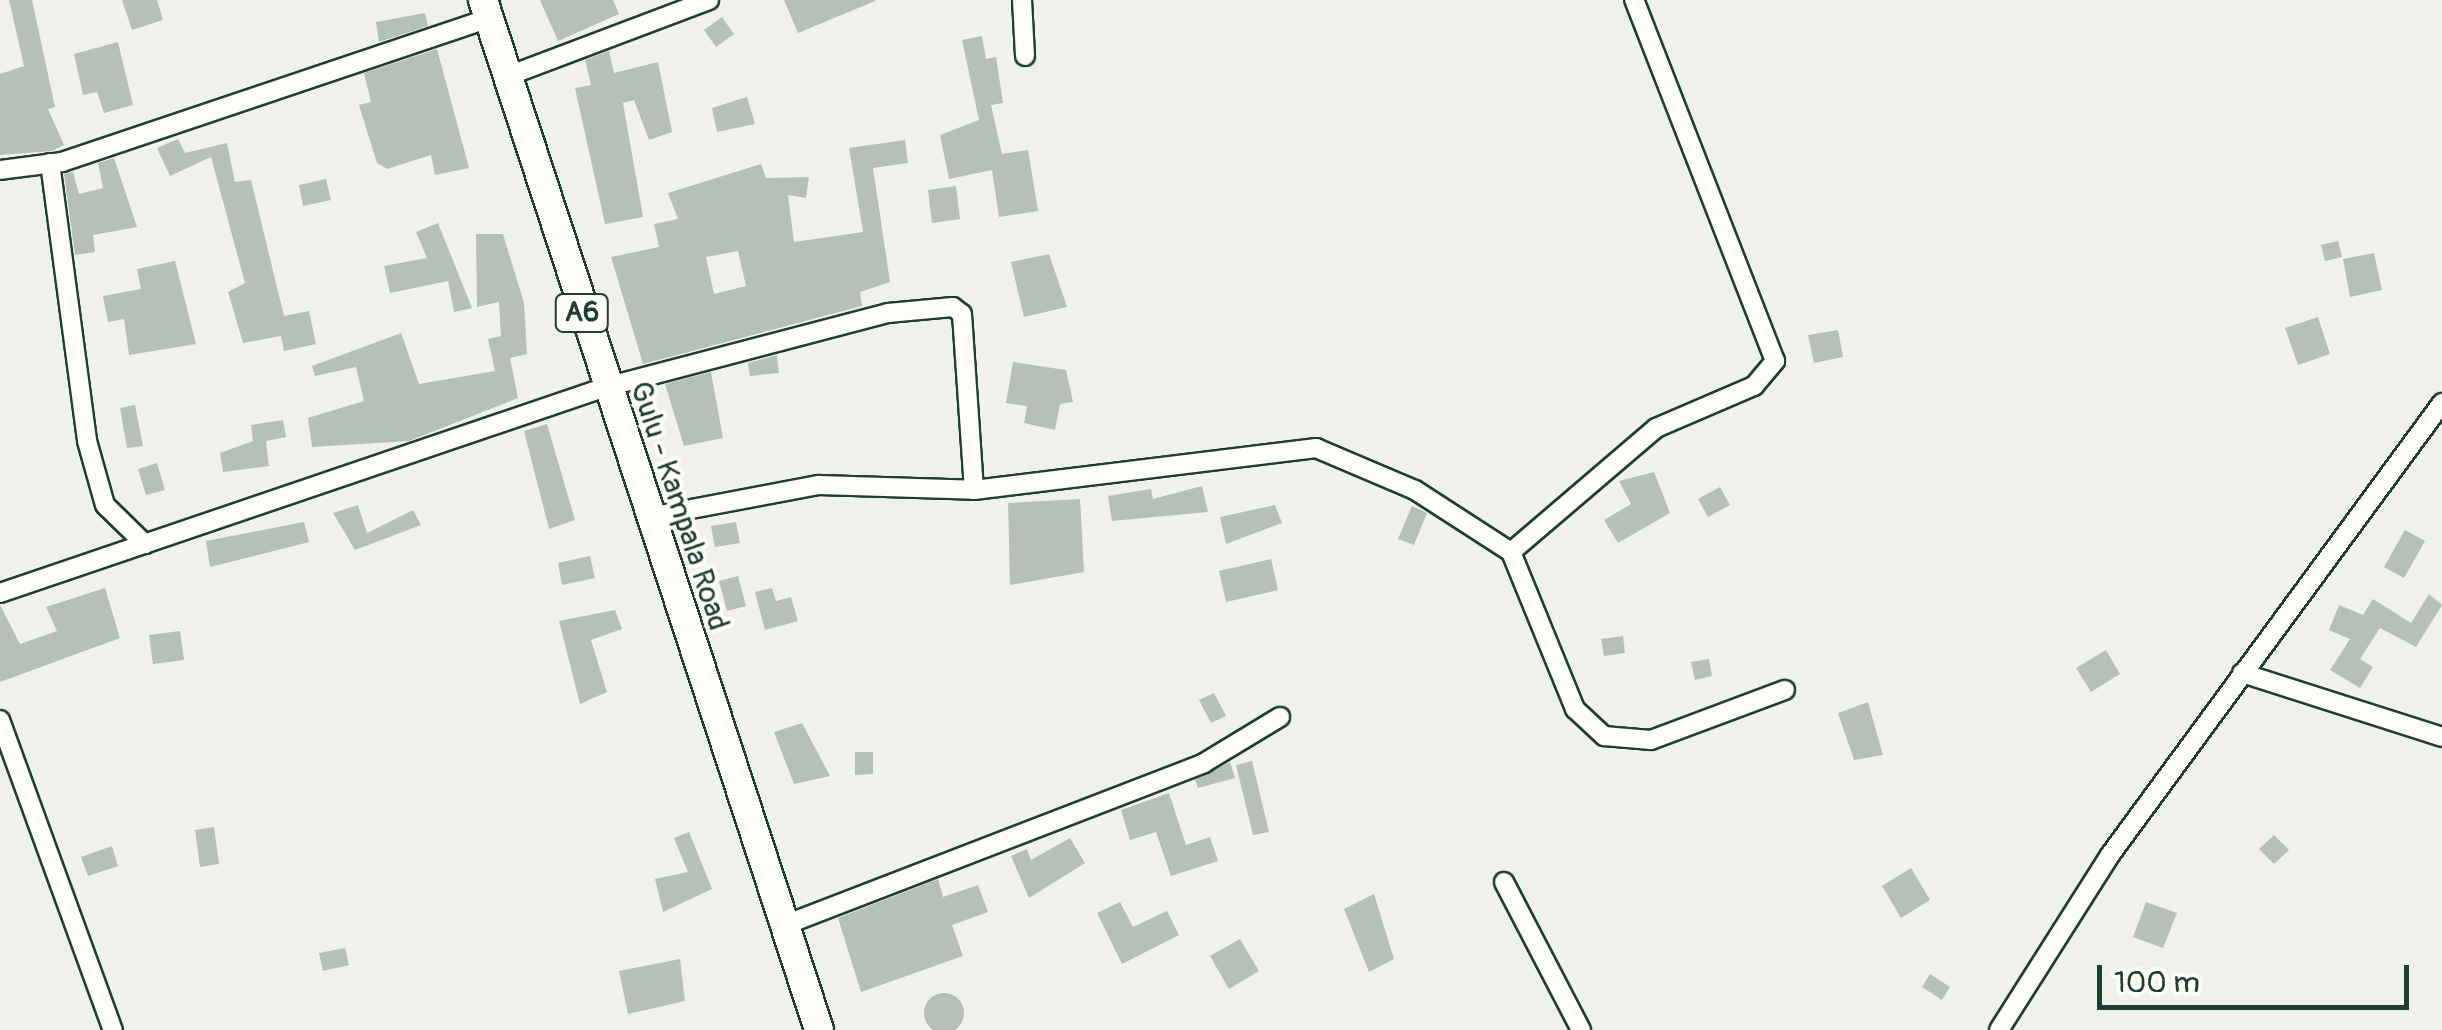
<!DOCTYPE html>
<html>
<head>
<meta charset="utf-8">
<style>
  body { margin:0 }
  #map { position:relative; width:2442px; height:1030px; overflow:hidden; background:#f0f1eb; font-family:Pangolin,sans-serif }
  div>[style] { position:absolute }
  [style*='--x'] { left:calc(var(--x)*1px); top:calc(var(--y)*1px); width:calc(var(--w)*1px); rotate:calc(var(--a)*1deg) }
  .building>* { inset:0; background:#b6bfb8 }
  .round { border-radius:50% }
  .roads { filter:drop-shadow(2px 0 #1f3d34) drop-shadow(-2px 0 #1f3d34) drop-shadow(0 2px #1f3d34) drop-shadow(0 -2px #1f3d34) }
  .minor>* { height:18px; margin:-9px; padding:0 9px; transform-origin:9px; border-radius:9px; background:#fdfcf7 }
  .primary>* { height:28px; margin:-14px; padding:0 14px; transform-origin:14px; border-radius:14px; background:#fdfcf7 }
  span { translate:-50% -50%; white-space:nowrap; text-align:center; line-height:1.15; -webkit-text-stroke:8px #fdfcf7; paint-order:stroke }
  .shield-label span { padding:2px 8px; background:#fdfcf7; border:2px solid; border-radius:8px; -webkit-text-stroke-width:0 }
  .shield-label { font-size:28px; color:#1f3d34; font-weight:700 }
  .street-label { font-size:30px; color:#1f3d34 }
  .scale { position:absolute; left:2097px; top:965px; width:312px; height:45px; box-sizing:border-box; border:5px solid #1f3d34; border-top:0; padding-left:12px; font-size:30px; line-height:35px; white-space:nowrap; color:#1f3d34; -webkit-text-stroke:8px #fdfcf7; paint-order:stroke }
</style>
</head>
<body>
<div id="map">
  <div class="building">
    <i style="clip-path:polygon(9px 0,32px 0,55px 107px,48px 109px,64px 145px,52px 151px,0 155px,0 74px,24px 66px)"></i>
    <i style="clip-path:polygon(122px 0,157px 0,163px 20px,132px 30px)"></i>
    <i style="clip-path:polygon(540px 0,613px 0,619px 14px,558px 41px)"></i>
    <i style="clip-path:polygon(784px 0,875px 0,875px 1px,798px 33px)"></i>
    <i style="clip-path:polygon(425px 13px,428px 26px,379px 42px,376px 22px)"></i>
    <i style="clip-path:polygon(722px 17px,734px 34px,716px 47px,704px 30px)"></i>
    <i style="clip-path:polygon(982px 36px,986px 59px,996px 57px,1003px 103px,991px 105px,1002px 154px,1028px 150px,1038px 211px,999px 217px,992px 170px,949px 179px,940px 135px,979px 120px,962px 40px)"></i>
    <i style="clip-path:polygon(118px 42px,133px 105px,104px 113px,97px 92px,83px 95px,74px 54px)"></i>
    <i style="clip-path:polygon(437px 49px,469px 168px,435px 175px,431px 155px,387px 169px,377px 163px,359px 105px,371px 102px,364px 73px)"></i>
    <i style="clip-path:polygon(609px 51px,614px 73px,658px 62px,672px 132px,649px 140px,634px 100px,623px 103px,643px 217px,605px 224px,575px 88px,591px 85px,585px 60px)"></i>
    <i style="clip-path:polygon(747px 97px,755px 124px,717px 132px,712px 108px)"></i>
    <i style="clip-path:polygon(178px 139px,185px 153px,227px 143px,235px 182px,251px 180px,284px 316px,309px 311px,316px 344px,284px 351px,281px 336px,243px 343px,228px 292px,245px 283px,211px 157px,170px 176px,157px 148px)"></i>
    <i style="clip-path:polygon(evenodd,905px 140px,908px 163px,873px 168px,890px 282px,860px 292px,862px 306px,643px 364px,611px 257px,659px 247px,654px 224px,678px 219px,668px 193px,761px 164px,766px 178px,809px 177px,806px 198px,788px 195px,794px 242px,863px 232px,849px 148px,905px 140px,738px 251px,746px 286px,714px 294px,706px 257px,738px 251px)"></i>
    <i style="clip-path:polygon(114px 158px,137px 227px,93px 235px,95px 252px,75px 255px,64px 174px,73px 172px,79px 194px,103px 188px,98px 163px)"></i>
    <i style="clip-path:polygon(326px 179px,331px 200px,303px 206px,299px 185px)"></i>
    <i style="clip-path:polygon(956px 186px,960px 219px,932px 223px,928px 190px)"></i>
    <i style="clip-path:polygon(438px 223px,472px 308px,454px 312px,448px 281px,390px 293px,384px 266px,427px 258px,416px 232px)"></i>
    <i style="clip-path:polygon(476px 234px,503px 234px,524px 303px,527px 354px,510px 358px,518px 398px,409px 441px,312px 447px,308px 418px,364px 401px,356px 367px,315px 376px,312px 366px,401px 333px,419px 384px,495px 371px,488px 339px,501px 336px,499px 302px,477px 307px)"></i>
    <i style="clip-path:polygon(2338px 241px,2342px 257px,2325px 261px,2321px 245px)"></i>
    <i style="clip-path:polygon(2374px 253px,2382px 290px,2350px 297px,2343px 259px)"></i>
    <i style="clip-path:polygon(1049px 254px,1067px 307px,1024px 317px,1011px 262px)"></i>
    <i style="clip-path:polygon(175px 261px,196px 344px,129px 355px,124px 319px,108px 322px,103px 296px,141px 289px,137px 269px)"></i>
    <i style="clip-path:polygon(2318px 317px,2330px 354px,2298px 365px,2285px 328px)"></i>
    <i style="clip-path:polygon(1838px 330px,1843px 357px,1814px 363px,1808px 335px)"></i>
    <i style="clip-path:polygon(777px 355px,779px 373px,750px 376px,748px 363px)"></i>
    <i style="clip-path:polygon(1013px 362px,1066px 370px,1073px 402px,1060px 404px,1055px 430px,1024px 423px,1027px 406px,1006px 403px)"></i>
    <i style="clip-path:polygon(711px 372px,723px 438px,684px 446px,665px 384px)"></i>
    <i style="clip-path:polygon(135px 405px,143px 446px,127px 448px,120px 408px)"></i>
    <i style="clip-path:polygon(283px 420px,286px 437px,266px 441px,269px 466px,223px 472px,220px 453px,253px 441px,251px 425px)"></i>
    <i style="clip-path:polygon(547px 424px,575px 520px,549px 529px,524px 431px)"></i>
    <i style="clip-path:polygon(157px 463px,165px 490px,146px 495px,138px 469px)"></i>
    <i style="clip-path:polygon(1654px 472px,1670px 513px,1618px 543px,1604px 520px,1631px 504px,1619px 481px)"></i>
    <i style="clip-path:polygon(1202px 486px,1208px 512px,1112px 521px,1108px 496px,1151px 489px,1153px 499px)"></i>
    <i style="clip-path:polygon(1720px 487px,1730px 505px,1708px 517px,1698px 499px)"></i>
    <i style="clip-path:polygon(1080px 499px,1084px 572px,1010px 585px,1008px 503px)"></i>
    <i style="clip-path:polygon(358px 505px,367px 533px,413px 510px,421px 525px,355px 550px,333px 513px)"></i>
    <i style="clip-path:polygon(1275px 505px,1282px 523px,1226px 544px,1220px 517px)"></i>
    <i style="clip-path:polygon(1412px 506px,1427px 513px,1414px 545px,1398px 539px)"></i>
    <i style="clip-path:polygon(304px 522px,309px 542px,210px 567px,206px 541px)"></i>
    <i style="clip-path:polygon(736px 522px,740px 543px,715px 547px,711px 526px)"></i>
    <i style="clip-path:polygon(2405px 530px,2425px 541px,2404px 578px,2384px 567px)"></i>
    <i style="clip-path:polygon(590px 556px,595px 578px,562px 585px,558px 563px)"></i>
    <i style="clip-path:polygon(1271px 559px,1278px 590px,1226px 602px,1219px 571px)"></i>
    <i style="clip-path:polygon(738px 576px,746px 606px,727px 611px,719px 581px)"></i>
    <i style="clip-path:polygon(105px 588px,120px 638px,0 682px,0 605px,20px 644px,57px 631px,46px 607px)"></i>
    <i style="clip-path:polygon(772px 588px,776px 601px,791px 597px,798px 621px,765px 630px,755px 592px)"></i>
    <i style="clip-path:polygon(2429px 594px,2442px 605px,2416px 647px,2380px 628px,2360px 659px,2373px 667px,2360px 688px,2330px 670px,2350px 639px,2329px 630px,2339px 605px,2363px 615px,2373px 599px,2411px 623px)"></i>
    <i style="clip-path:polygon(615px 610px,622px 629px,591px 640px,607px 692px,580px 704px,559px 621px)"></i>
    <i style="clip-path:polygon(180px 631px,184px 660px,153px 664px,149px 635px)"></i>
    <i style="clip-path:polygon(1623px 636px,1625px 653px,1604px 656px,1601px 639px)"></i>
    <i style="clip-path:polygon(2106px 650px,2120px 674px,2091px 692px,2076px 668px)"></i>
    <i style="clip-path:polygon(1709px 659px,1712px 676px,1695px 680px,1691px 662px)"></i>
    <i style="clip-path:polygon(1214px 693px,1226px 716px,1211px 723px,1199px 700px)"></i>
    <i style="clip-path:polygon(1868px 702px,1883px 755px,1854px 760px,1838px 713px)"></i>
    <i style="clip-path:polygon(802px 723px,830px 776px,794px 784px,774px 732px)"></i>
    <i style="clip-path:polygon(855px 752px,873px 752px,873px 774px,855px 775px)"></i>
    <i style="clip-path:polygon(1252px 761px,1269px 832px,1253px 835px,1236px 765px)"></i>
    <i style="clip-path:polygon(1230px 762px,1235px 778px,1198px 788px,1195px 780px)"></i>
    <i style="clip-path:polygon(1169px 793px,1186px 845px,1210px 837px,1218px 861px,1171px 876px,1156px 832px,1130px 840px,1121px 810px)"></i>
    <i style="clip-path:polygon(214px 827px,219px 864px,200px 867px,195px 830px)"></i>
    <i style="clip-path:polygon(689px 832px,712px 889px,663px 912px,655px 879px,688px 872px,674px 838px)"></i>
    <i style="clip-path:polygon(2274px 835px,2289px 850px,2274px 864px,2259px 849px)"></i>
    <i style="clip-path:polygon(1070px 838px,1085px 863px,1029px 898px,1011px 856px,1027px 849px,1031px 860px)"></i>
    <i style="clip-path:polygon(112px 846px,118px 866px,88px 876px,81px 857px)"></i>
    <i style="clip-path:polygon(1911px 868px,1930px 900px,1901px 918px,1882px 886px)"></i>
    <i style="clip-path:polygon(938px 879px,943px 897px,978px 885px,988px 912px,952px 925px,963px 956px,861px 992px,838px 918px)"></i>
    <i style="clip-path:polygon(1374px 894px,1394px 959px,1369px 972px,1344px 909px)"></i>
    <i style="clip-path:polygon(1120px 902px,1133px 927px,1167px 911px,1179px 935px,1122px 964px,1097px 913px)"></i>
    <i style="clip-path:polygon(2146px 902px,2177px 913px,2163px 948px,2133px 937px)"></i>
    <i style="clip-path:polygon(1240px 939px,1259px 971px,1229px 989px,1210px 956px)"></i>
    <i style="clip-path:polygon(345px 948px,349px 965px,323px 971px,319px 953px)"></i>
    <i style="clip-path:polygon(680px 959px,685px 1001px,628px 1014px,619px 971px)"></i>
    <i style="clip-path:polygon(1930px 974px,1950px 987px,1942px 1000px,1922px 987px)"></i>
    <i class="round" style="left:924px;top:993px;width:40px;height:40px"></i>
  </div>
  <div class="roads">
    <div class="minor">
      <i style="--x:1022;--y:0;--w:56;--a:86.9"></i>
      <i style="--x:508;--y:76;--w:215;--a:-20.7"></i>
      <i style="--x:50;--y:163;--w:280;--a:82.4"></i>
      <i style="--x:87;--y:441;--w:66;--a:74.3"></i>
      <i style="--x:105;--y:505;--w:56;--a:44.3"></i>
      <i style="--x:0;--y:170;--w:63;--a:-7.4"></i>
      <i style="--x:62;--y:162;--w:451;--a:-18.6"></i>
      <i style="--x:649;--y:517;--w:173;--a:-10.7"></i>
      <i style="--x:819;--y:485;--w:155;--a:1.8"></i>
      <i style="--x:974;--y:490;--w:345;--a:-7"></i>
      <i style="--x:1316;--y:448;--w:108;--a:23"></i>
      <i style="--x:1415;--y:490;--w:114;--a:32.9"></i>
      <i style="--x:1511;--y:552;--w:170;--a:67.8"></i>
      <i style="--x:1575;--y:709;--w:40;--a:43"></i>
      <i style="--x:1604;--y:736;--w:47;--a:4.9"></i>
      <i style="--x:1651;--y:740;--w:143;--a:-20.5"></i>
      <i style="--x:1511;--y:552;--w:191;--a:-40.5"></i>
      <i style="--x:1656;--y:428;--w:107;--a:-23.2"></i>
      <i style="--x:1754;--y:386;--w:33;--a:-50"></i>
      <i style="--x:1775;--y:361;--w:388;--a:-111.3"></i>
      <i style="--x:0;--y:593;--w:640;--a:-18.77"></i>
      <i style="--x:606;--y:387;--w:292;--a:-14.7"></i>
      <i style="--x:888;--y:313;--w:65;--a:-5.3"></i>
      <i style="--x:953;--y:307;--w:11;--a:38"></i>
      <i style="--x:962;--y:314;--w:176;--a:86.1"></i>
      <i style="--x:2242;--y:673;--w:210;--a:17.7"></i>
      <i style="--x:0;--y:720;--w:330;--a:70"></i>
      <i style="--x:1504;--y:882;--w:167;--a:62.5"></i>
      <i style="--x:785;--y:925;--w:449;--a:-21.1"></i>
      <i style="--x:1204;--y:763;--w:89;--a:-31.2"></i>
      <i style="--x:1999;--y:1030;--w:207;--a:-57.6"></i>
      <i style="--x:2110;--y:855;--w:561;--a:-53.7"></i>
    </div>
    <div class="primary">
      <i style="--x:483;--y:0;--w:1083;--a:71.93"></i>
    </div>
  </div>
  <div class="shield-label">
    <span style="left:582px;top:313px">A6</span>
  </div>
  <div class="street-label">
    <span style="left:679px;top:506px;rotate:72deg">Gulu - Kampala Road</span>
  </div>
  <div class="scale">100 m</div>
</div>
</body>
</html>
